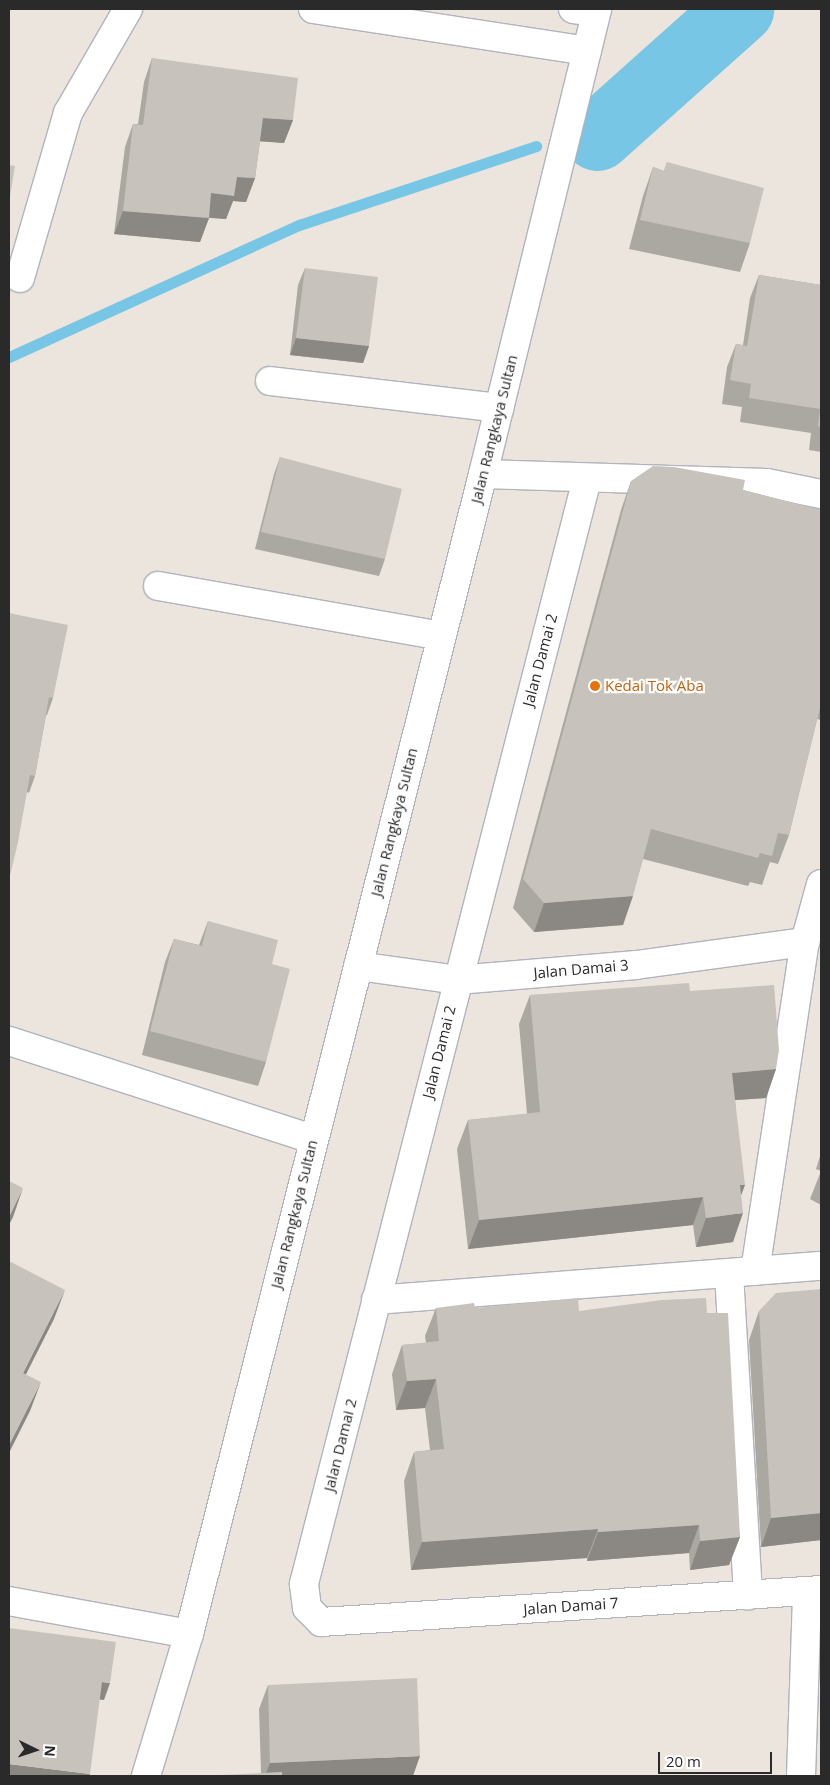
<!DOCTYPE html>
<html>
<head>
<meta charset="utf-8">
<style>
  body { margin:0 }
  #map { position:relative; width:830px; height:1785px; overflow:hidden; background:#ebe5dd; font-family:"Open Sans",sans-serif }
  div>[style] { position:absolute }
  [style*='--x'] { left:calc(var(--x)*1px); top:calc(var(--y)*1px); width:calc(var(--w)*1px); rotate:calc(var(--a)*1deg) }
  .stream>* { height:11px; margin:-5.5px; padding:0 5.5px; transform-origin:5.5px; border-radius:5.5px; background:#78c6e5 }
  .river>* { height:69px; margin:-34.5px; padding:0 34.5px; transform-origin:34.5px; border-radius:34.5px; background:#78c6e5 }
  .roads { filter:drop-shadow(1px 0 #b1b3bd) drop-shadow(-1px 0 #b1b3bd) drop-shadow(0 1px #b1b3bd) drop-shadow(0 -1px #b1b3bd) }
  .minor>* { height:28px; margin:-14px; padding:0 14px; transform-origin:14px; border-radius:14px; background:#fff }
  .wall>* { inset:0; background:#aba8a2 }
  .shaded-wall>* { inset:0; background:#8b8884 }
  .building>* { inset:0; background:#c7c3bc }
  .dots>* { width:14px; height:14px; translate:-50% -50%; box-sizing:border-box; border:2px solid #fff; border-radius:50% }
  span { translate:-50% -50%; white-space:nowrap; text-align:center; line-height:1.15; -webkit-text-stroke:4.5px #fff; paint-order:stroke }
  .street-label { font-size:15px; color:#2a2a2a }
  .food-label { font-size:15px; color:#c56008 }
  .left { translate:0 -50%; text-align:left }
  .frame { position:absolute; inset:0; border:10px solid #2a2a2a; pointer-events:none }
  .north { position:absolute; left:10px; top:1725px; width:50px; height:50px; -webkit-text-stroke:4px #fff; paint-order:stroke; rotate:94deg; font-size:14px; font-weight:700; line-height:20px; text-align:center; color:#2a2a2a }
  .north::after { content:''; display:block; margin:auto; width:18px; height:22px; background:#2a2a2a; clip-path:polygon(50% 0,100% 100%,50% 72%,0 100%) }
  .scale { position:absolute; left:658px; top:1752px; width:114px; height:22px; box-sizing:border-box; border:2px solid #2a2a2a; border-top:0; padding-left:6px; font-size:15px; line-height:18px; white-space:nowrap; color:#2a2a2a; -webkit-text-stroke:4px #fff; paint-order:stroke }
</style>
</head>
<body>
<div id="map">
  <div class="stream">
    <i style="--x:9;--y:357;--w:319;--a:-24.5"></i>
    <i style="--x:299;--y:225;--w:250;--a:-18.4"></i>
  </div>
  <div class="river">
    <i style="--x:597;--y:136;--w:191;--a:-41.8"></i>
  </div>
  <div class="roads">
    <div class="minor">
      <i style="--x:313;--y:9;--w:277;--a:8.7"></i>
      <i style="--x:573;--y:9;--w:23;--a:7"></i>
      <i style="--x:20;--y:278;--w:172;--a:-73.8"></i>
      <i style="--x:68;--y:113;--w:120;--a:-60"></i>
      <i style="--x:270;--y:381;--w:231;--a:6.7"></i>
      <i style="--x:483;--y:474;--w:284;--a:1.8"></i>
      <i style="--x:767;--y:483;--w:55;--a:11.5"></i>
      <i style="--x:587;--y:479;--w:1141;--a:104.37"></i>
      <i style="--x:304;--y:1584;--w:24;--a:83"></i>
      <i style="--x:307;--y:1608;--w:20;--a:45"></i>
      <i style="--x:321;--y:1622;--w:501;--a:-3.66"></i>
      <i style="--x:158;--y:586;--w:287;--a:10"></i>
      <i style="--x:358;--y:966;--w:100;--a:8"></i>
      <i style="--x:457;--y:980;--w:180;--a:-4.8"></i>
      <i style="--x:636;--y:965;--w:171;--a:-7.8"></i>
      <i style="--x:9;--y:1041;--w:319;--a:17.9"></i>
      <i style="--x:755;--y:1271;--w:333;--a:-81.4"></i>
      <i style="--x:805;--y:942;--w:60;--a:-74.6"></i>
      <i style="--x:729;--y:1274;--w:322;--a:86.6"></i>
      <i style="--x:376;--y:1300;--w:446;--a:-4.4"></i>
      <i style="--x:9;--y:1601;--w:183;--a:10.4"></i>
      <i style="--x:146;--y:1776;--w:148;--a:-73.2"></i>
      <i style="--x:189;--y:1634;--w:1197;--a:-75.78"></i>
      <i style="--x:483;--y:474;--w:479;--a:-76.2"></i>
      <i style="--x:801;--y:1776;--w:185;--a:-88.1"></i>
    </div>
  </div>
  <div class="wall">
    <i style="clip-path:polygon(152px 58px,293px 120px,284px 143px,260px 141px,255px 178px,246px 202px,233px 201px,226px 219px,209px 218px,200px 242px,114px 234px,125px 147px,133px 124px,138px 124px,144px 82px)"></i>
    <i style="clip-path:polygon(667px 162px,750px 243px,740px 272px,629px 249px,643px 196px,653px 167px,664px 171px)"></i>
    <i style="clip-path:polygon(305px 268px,369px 346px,363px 363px,290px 355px,298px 285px)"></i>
    <i style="clip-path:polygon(759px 275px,821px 285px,821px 452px,809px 450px,811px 433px,740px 422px,742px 407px,722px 404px,727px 367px,736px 344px,743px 345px,750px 298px)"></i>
    <i style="clip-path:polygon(280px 457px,385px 559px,379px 576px,255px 549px,274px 474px)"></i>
    <i style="clip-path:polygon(631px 481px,743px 490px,821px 510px,821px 720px,817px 719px,789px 835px,778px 864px,770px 862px,762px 885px,750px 882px,748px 886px,643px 859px,623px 925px,534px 932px,513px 908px,621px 510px)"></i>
    <i style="clip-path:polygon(9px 613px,53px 698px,47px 715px,46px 715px,35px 776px,29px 793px,27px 792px)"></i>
    <i style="clip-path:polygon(208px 921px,272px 964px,266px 1062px,258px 1086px,142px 1055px,165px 962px,174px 939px,199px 945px)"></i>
    <i style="clip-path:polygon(690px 991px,776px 1069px,766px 1098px,735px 1100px,741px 1195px,733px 1242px,696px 1247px,693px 1225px,468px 1249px,457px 1149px,468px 1120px,527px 1114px,519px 1024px,530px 995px)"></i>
    <i style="clip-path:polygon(821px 1153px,821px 1205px,810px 1199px,821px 1171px,816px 1169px)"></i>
    <i style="clip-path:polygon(821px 1289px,821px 1540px,761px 1547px,749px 1340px,759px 1311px)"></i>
    <i style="clip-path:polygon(436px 1308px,579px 1311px,707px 1313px,740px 1537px,729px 1565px,690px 1570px,689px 1553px,587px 1561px,587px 1558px,411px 1570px,404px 1481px,414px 1452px,430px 1450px,425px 1408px,396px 1410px,392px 1374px,402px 1345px,426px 1343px,425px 1336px)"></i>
    <i style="clip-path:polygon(268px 1685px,413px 1776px,261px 1773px,259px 1709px)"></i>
  </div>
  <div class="shaded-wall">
    <i style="clip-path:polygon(263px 118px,293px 120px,284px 143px,255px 141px)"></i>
    <i style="clip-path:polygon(237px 177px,255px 178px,246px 202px,233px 201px,226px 219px,203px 217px,211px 193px)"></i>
    <i style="clip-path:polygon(123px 211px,209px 218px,200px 242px,114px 234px)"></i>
    <i style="clip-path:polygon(296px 338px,369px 346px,363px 363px,290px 355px)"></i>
    <i style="clip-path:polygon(633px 896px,623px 925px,534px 932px,544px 903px)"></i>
    <i style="clip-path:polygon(776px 1069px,766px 1098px,722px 1101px,732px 1073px)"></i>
    <i style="clip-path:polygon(740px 1185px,745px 1185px,734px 1214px)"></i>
    <i style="clip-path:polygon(23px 1188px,13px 1217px,9px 1225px,9px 1217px)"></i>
    <i style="clip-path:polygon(703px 1197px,693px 1225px,468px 1249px,479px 1220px)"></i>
    <i style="clip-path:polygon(743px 1213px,733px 1242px,696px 1247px,706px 1218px)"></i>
    <i style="clip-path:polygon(65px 1290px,54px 1319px,12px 1402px,23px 1373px)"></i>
    <i style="clip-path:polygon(436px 1379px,425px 1408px,396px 1410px,407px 1381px)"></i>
    <i style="clip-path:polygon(41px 1382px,30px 1411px,9px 1453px,9px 1445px)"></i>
    <i style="clip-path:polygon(821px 1513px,821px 1540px,761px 1547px,771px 1518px)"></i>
    <i style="clip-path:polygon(699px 1525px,689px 1553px,587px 1561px,598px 1532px)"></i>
    <i style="clip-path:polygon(598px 1529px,587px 1558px,411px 1570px,422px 1542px)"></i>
    <i style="clip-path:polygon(740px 1537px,729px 1565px,690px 1570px,700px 1541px)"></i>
    <i style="clip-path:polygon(102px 1682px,110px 1683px,104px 1700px,95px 1699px)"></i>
    <i style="clip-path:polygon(420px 1756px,413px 1776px,265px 1776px,270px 1763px)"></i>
    <i style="clip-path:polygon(9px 1764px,90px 1774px,89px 1776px,9px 1776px)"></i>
  </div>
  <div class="building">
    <i style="clip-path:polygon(152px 58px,298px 78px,293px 120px,263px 118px,255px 178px,237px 177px,234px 196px,211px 193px,209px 218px,123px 211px,133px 124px,143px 125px)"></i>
    <i style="clip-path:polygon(667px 162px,764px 188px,750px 243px,640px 220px,653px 167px,664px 171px)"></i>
    <i style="clip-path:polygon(9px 165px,15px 166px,9px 203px)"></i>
    <i style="clip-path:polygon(305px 268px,378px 277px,369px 346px,296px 338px)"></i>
    <i style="clip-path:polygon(759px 275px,821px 285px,821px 427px,818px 426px,820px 409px,749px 398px,751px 384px,730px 380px,736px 344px,747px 346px)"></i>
    <i style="clip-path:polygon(280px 457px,402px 489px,385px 559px,261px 532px)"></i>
    <i style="clip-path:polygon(653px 466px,674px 467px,745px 480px,743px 490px,821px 510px,821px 704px,789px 835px,778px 833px,772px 856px,760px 853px,758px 858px,651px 829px,633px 896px,544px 903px,523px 879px,631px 481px)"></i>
    <i style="clip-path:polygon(9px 613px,68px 625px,53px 698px,49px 697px,35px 776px,30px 775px,18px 842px,9px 880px)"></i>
    <i style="clip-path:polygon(208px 921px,278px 940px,272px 964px,290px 969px,266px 1062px,150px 1031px,174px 939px,202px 946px)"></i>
    <i style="clip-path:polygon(689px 983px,690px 991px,774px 985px,779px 1050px,776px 1069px,732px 1073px,745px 1185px,740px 1185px,743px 1213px,706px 1218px,703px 1197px,479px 1220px,468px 1120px,540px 1112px,530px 995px)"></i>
    <i style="clip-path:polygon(9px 1181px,23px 1188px,9px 1217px)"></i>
    <i style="clip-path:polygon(9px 1261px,65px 1290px,23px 1373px,41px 1382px,9px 1445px)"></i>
    <i style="clip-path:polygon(821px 1289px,821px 1513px,771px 1518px,759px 1311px,776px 1293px)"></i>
    <i style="clip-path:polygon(578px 1298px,579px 1311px,662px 1300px,706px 1298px,707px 1313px,728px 1313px,740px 1537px,700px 1541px,699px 1525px,598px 1532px,598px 1529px,422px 1542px,414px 1452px,444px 1449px,436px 1379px,407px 1381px,402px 1345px,439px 1341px,436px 1308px,474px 1303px,475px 1308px)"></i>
    <i style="clip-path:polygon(9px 1628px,116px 1642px,110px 1683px,102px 1682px,90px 1774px,9px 1764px)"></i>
    <i style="clip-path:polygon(417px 1678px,420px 1756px,270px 1763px,268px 1685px)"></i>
    <i style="clip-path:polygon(282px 1772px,282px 1776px,202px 1776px)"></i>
  </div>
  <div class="dots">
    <i style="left:595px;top:686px;background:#e8710a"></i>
  </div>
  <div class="street-label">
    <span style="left:494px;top:429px;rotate:-76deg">Jalan Rangkaya Sultan</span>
    <span style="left:540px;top:660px;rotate:-75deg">Jalan Damai 2</span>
    <span style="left:394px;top:822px;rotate:-76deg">Jalan Rangkaya Sultan</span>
    <span style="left:581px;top:969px;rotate:-5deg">Jalan Damai 3</span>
    <span style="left:439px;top:1052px;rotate:-76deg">Jalan Damai 2</span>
    <span style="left:294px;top:1214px;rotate:-76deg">Jalan Rangkaya Sultan</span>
    <span style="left:340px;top:1445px;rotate:-76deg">Jalan Damai 2</span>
    <span style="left:571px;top:1606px;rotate:-4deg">Jalan Damai 7</span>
  </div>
  <div class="food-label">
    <span class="left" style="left:605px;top:686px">Kedai Tok Aba</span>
  </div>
  <div class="frame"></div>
  <div class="north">N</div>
  <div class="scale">20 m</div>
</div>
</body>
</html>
